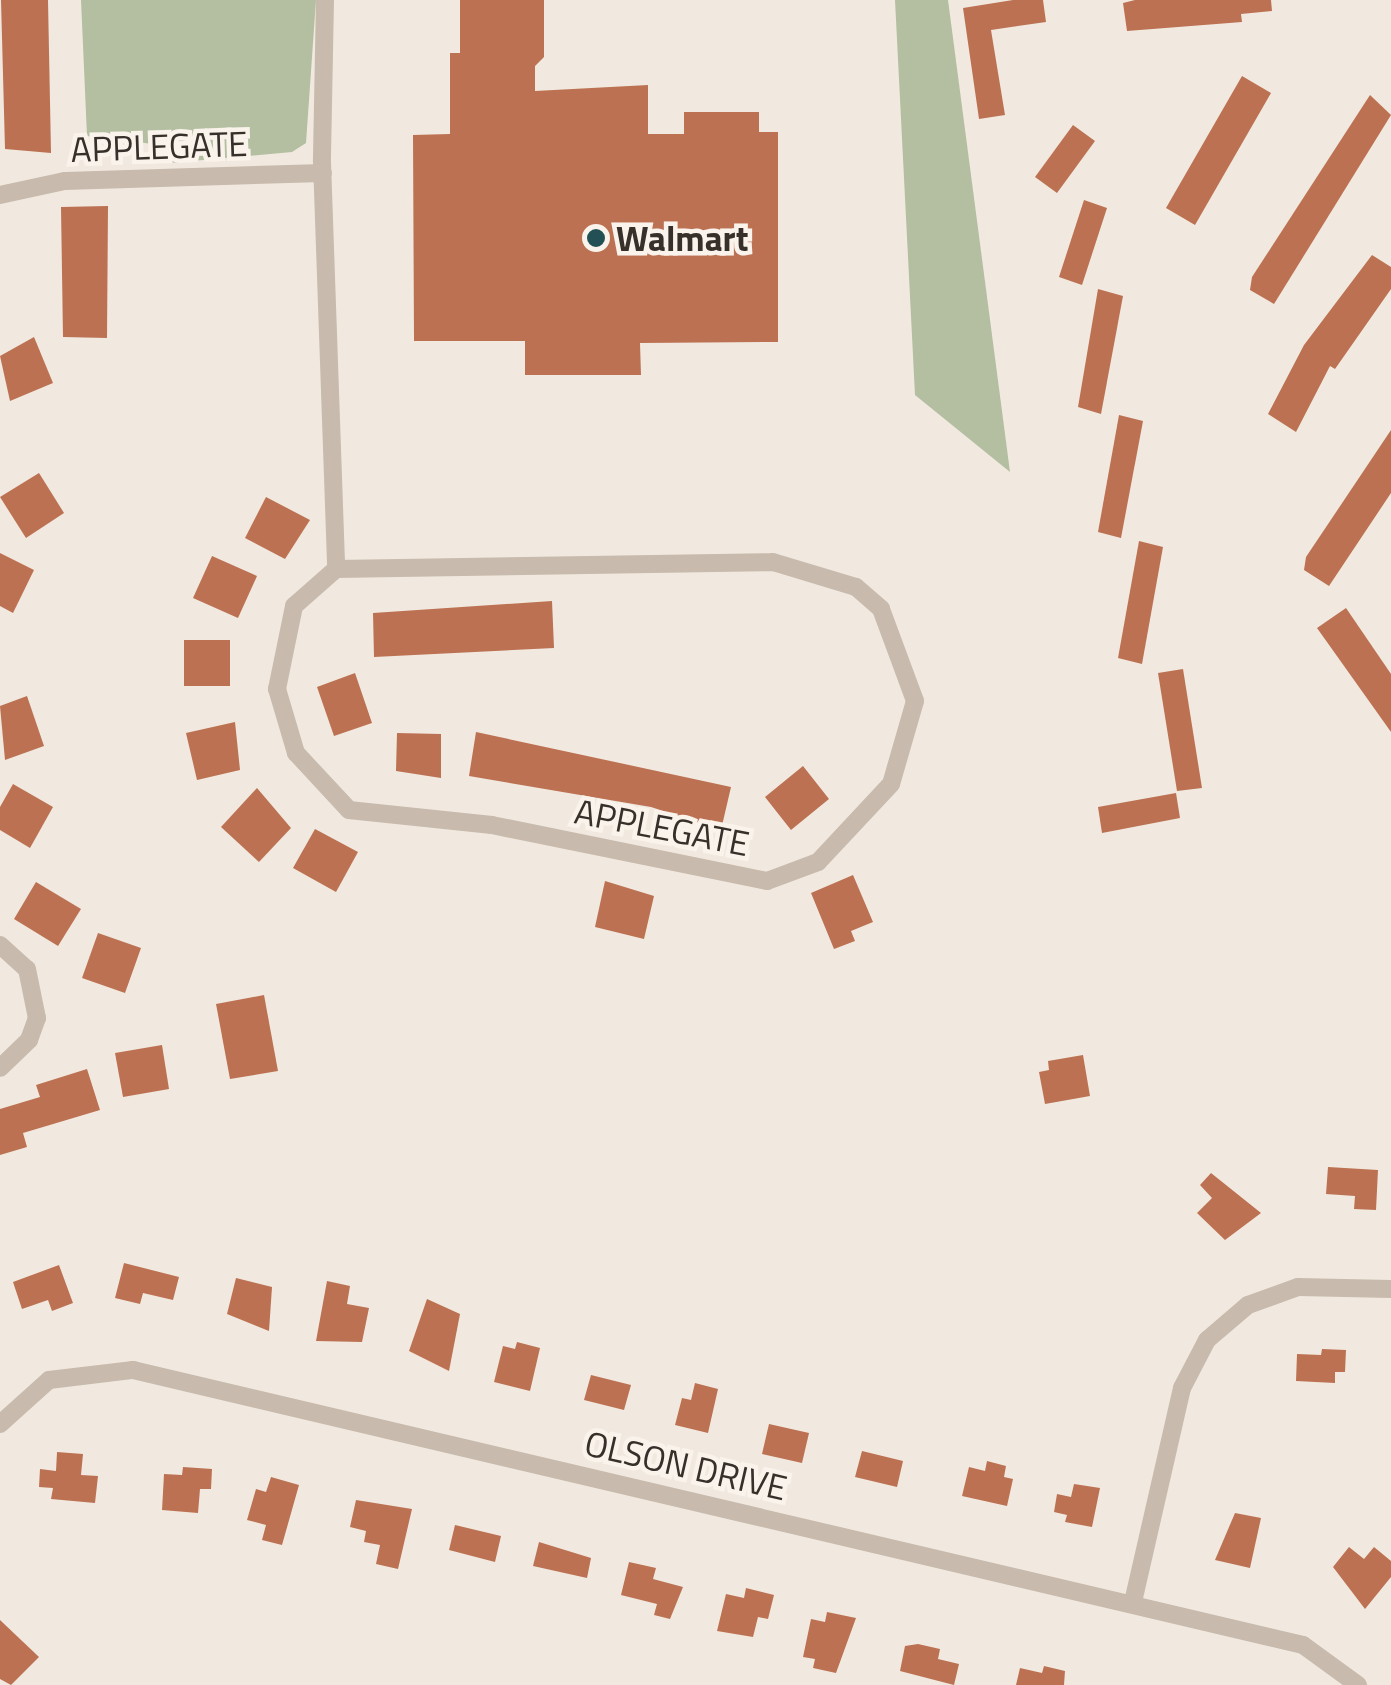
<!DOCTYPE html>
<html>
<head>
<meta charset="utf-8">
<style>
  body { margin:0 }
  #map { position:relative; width:1391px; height:1685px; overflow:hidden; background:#f1e9df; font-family:"Titillium Web",sans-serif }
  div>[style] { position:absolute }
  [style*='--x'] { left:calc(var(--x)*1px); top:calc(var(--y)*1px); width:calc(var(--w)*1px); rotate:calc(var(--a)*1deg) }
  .green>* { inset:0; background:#b3bfa0 }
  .building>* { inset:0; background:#bc7152 }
  .street>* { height:18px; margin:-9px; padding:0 9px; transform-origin:9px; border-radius:9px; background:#c8baac }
  .dots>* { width:28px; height:28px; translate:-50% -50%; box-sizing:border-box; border:5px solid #f9f3eb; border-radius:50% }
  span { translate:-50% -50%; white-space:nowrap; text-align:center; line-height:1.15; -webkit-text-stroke:9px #f9f3eb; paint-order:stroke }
  .street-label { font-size:35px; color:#372f2a }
  .poi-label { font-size:35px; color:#372f2a; font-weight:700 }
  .left { translate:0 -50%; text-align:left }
</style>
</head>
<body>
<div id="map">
  <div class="green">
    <i style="clip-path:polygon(81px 0,316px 0,306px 143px,292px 152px,169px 163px,169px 146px,87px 136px)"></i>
    <i style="clip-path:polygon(895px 0,948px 0,1010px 472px,915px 395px)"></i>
  </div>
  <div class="building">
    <i style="clip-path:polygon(1px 0,48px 0,51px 153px,5px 149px)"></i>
    <i style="clip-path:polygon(460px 0,544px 0,544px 57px,535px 66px,535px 91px,648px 85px,648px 134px,684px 134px,684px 112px,759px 112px,759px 132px,778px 132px,778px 342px,640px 343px,641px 375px,525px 375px,525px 341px,414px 341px,413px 135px,450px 134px,450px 53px,460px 53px)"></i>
    <i style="clip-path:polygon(1013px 0,1043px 0,1046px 22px,991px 30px,1005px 115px,979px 119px,963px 8px)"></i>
    <i style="clip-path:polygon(1135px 0,1271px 0,1272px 11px,1241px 14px,1242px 22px,1127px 31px,1123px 3px)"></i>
    <i style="clip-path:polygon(1242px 76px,1271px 93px,1195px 225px,1166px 208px)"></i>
    <i style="clip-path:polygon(1370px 95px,1391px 115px,1274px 304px,1250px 290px,1252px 277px)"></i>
    <i style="clip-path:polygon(1073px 125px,1095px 141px,1057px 193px,1035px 177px)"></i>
    <i style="clip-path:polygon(1084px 200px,1107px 208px,1082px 285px,1059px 277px)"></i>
    <i style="clip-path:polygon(108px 206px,107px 338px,63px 337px,61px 207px)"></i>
    <i style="clip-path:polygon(1372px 255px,1391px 267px,1391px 289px,1335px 369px,1330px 366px,1296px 432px,1268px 414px,1304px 345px)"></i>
    <i style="clip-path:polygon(1098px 289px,1123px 296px,1101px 414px,1078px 407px)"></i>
    <i style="clip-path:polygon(34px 337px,53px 383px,10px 401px,0 356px)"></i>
    <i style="clip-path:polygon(1119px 415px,1143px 421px,1121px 538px,1098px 532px)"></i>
    <i style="clip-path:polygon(1391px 430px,1391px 493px,1329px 586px,1304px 570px,1306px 557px)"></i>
    <i style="clip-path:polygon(39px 473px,64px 513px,26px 538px,0 497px)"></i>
    <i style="clip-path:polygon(266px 497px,310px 520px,285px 559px,245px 538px)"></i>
    <i style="clip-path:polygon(1139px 541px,1163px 547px,1142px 664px,1118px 658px)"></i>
    <i style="clip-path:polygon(0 553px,34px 570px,13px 613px,0 606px)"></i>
    <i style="clip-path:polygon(212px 556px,257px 576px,238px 618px,193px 598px)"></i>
    <i style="clip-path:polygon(552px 601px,554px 648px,374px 657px,373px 613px)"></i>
    <i style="clip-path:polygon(1346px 608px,1391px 674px,1391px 732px,1317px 628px)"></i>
    <i style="clip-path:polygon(184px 640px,230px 640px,230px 686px,184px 686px)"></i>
    <i style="clip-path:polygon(1183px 669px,1202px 788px,1177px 791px,1158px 673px)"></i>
    <i style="clip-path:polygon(355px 673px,372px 723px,334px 736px,317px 687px)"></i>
    <i style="clip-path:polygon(27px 696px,44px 746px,5px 760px,0 706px)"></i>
    <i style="clip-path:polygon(235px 722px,240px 770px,197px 780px,186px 733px)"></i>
    <i style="clip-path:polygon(476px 732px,731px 787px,721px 830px,651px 807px,469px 776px)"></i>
    <i style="clip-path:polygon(397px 733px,441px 734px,441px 778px,396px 771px)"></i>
    <i style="clip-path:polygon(803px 766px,829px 799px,791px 830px,765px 797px)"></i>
    <i style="clip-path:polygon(13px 784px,53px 807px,30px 848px,0 830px,0 807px)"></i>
    <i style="clip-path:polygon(257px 788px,291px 828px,259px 862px,221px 827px)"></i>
    <i style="clip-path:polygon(1176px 793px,1180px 818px,1102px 833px,1098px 807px)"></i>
    <i style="clip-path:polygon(315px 829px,358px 852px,336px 892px,293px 868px)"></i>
    <i style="clip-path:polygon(853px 875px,873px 922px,851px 931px,855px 941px,834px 949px,811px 893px)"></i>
    <i style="clip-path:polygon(605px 881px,654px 896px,644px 939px,595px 927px)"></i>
    <i style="clip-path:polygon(36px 882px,81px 909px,58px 946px,14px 919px)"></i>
    <i style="clip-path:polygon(98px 933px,141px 948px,125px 993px,82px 978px)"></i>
    <i style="clip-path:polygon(264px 995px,278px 1071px,230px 1079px,216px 1004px)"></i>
    <i style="clip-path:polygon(162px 1045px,169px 1089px,123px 1097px,115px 1053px)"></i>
    <i style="clip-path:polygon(1083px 1055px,1090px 1096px,1045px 1104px,1039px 1072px,1049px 1070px,1048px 1061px)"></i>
    <i style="clip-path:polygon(87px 1069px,100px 1110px,23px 1133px,27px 1147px,0 1155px,0 1109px,40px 1097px,36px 1085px)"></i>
    <i style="clip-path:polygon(1328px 1167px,1378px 1170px,1376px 1210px,1354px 1209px,1355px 1196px,1326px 1194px)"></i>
    <i style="clip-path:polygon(1211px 1173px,1261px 1213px,1225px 1240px,1197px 1213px,1212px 1198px,1200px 1185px)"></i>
    <i style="clip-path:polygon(124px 1263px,179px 1277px,173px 1300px,143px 1293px,140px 1304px,115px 1298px)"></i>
    <i style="clip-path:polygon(59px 1265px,73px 1303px,52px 1311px,48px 1300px,22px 1309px,13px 1282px)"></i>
    <i style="clip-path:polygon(236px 1278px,272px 1287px,269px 1331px,227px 1314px)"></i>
    <i style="clip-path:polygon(327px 1281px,350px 1286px,347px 1304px,369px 1308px,362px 1342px,316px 1341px)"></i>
    <i style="clip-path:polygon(427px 1299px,460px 1314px,449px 1371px,409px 1351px)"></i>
    <i style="clip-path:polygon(517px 1342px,540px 1348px,530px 1391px,494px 1382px,503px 1346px,515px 1349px)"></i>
    <i style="clip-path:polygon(1322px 1349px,1346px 1350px,1345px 1372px,1335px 1372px,1335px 1383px,1296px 1381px,1297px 1354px,1321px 1355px)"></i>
    <i style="clip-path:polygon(591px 1375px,631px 1385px,624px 1410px,584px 1400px)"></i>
    <i style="clip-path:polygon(695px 1383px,718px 1389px,708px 1433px,675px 1425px,682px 1398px,691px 1400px)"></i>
    <i style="clip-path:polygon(769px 1424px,809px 1433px,802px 1463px,762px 1454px)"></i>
    <i style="clip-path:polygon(862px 1451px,903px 1461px,897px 1487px,855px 1477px)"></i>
    <i style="clip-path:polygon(57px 1452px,83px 1454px,81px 1475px,98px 1476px,95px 1503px,51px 1499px,53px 1488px,39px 1487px,40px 1469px,56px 1471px)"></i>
    <i style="clip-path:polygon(987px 1461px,1006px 1466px,1004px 1477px,1013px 1479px,1007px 1506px,962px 1496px,969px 1467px,985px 1471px)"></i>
    <i style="clip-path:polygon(183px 1467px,212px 1469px,211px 1489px,200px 1489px,198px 1513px,162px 1510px,164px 1474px,182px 1475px)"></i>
    <i style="clip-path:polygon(271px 1477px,299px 1485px,282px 1545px,262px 1540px,266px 1525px,247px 1520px,256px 1489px,266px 1492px)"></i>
    <i style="clip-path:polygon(1074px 1484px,1100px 1488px,1092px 1527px,1065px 1522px,1067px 1515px,1054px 1512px,1057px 1494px,1071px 1497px)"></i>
    <i style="clip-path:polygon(356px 1500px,412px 1509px,398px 1569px,376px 1564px,380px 1545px,364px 1542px,366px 1531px,350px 1527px)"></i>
    <i style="clip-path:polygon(1235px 1513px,1261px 1518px,1250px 1568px,1215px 1560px)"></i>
    <i style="clip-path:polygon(455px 1525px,501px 1536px,495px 1562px,449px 1550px)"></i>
    <i style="clip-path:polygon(539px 1542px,591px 1558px,587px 1578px,533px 1566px)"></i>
    <i style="clip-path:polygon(1349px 1547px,1364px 1559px,1374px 1547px,1391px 1561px,1391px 1577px,1365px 1609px,1333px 1567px)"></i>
    <i style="clip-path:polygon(629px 1562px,656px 1568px,653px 1579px,683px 1587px,670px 1619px,654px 1615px,657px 1604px,621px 1595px)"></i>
    <i style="clip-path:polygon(746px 1588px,774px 1595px,768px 1619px,758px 1617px,753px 1637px,717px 1631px,726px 1594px,744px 1598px)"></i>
    <i style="clip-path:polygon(827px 1612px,856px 1618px,836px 1673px,813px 1668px,815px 1659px,803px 1657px,811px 1619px,825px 1622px)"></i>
    <i style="clip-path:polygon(0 1620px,39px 1657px,11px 1685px,0 1679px)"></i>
    <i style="clip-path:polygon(918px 1644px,940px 1649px,938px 1659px,959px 1664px,954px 1685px,900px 1671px,905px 1646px)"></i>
    <i style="clip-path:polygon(1044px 1666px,1065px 1671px,1064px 1685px,1016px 1685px,1020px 1668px,1042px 1673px)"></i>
  </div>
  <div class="street">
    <i style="--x:325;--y:0;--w:162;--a:91.1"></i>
    <i style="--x:322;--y:162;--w:407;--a:88"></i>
    <i style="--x:0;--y:195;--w:66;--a:-12.2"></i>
    <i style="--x:65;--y:181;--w:258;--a:-1.8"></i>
    <i style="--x:773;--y:562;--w:87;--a:16.8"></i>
    <i style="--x:856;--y:587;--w:33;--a:41"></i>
    <i style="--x:881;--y:609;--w:98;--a:69.7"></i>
    <i style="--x:915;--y:701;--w:86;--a:106.1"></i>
    <i style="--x:891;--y:784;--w:107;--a:133.1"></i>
    <i style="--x:818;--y:862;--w:54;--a:159.6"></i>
    <i style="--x:767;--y:881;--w:281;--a:-168.5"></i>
    <i style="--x:492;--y:825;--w:144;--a:-174"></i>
    <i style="--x:349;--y:810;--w:78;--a:-132.9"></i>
    <i style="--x:296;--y:753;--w:67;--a:-106.5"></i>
    <i style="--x:277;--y:689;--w:85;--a:-78.4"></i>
    <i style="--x:294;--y:606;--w:56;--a:-41.4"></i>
    <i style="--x:336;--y:569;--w:437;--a:-0.9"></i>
    <i style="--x:0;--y:945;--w:36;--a:42"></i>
    <i style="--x:27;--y:969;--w:50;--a:78.5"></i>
    <i style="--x:37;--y:1018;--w:23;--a:110"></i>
    <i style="--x:29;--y:1040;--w:40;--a:136"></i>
    <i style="--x:0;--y:1424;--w:66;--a:-41.9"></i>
    <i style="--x:49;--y:1380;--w:85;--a:-6.8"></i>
    <i style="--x:133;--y:1370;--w:1202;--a:13.23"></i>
    <i style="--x:1303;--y:1645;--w:68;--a:36"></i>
    <i style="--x:1133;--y:1602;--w:220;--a:-77.1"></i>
    <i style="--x:1182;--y:1388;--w:54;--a:-62.5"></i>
    <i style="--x:1207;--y:1340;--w:54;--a:-40.5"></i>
    <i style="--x:1248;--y:1305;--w:53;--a:-19.8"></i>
    <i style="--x:1298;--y:1287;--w:93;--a:1.2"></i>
  </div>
  <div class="dots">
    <i style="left:596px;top:238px;background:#235055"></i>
  </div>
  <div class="street-label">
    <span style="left:159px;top:146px;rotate:-2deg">APPLEGATE</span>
    <span style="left:662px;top:827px;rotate:11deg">APPLEGATE</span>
    <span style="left:686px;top:1465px;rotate:13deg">OLSON DRIVE</span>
  </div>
  <div class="poi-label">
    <span class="left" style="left:616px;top:238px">Walmart</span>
  </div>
</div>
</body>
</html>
